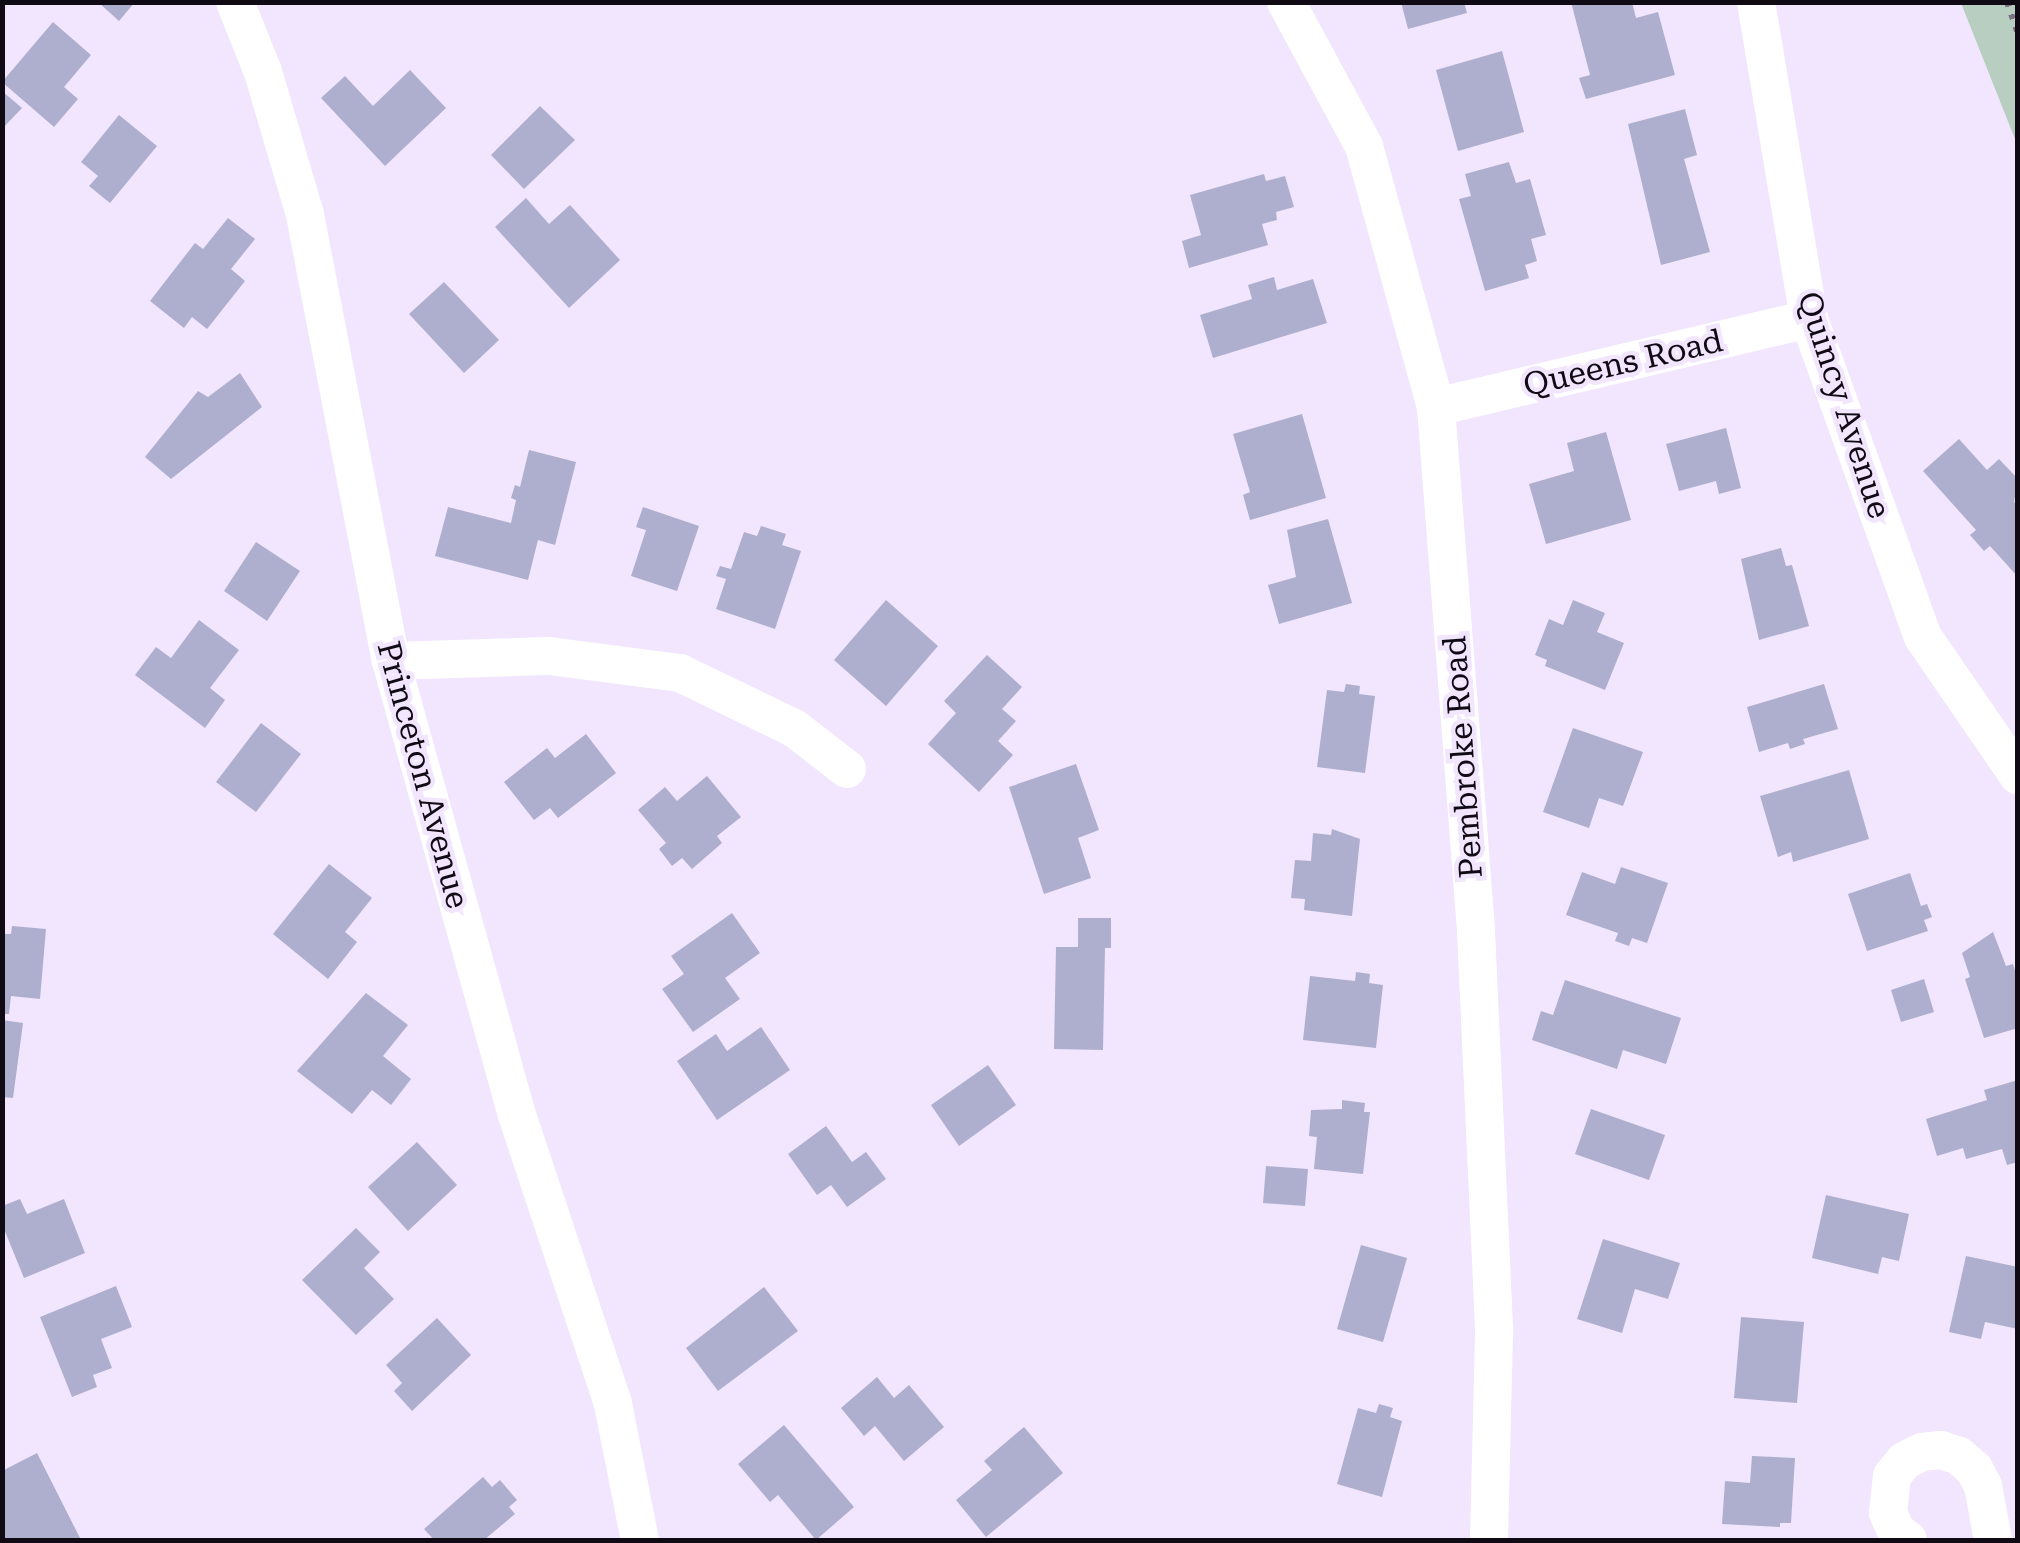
<!DOCTYPE html>
<html>
<head>
<meta charset="utf-8">
<style>
  body { margin:0 }
  #map { position:relative; width:2020px; height:1543px; overflow:hidden; background:#f2e5fe; font-family:"Roboto Serif",serif }
  div>[style] { position:absolute }
  [style*='--x'] { left:calc(var(--x)*1px); top:calc(var(--y)*1px); width:calc(var(--w)*1px); rotate:calc(var(--a)*1deg) }
  .green>* { inset:0; background:#b7cec0 }
  .building>* { inset:0; background:#aeafce }
  .path>* { height:6px; margin-top:-3px; transform-origin:0; background:repeating-linear-gradient(90deg,#7c7284 0 5px,transparent 0 13px) }
  .minor>* { height:38px; margin:-19px; padding:0 19px; transform-origin:19px; border-radius:19px; background:#fff }
  span { translate:-50% -50%; white-space:nowrap; text-align:center; line-height:1.15; -webkit-text-stroke:9px #f2e5fe; paint-order:stroke }
  .street-label { font-size:32px; color:#100a14 }
  .frame { position:absolute; inset:0; border:5px solid #100a14; pointer-events:none }
</style>
</head>
<body>
<div id="map">
  <div class="green">
    <i style="clip-path:polygon(1961px 3px,2017px 3px,2017px 144px)"></i>
  </div>
  <div class="building">
    <i style="clip-path:polygon(98px 2px,135px 2px,119px 21px)"></i>
    <i style="clip-path:polygon(1401px 2px,1464px 2px,1467px 13px,1408px 29px)"></i>
    <i style="clip-path:polygon(1571px 2px,1632px 2px,1636px 18px,1658px 12px,1675px 75px,1586px 99px,1579px 78px,1590px 75px)"></i>
    <i style="clip-path:polygon(53px 22px,91px 55px,64px 87px,78px 99px,54px 127px,2px 82px)"></i>
    <i style="clip-path:polygon(1502px 51px,1524px 132px,1458px 151px,1436px 70px)"></i>
    <i style="clip-path:polygon(410px 70px,446px 108px,385px 166px,321px 98px,345px 76px,373px 106px)"></i>
    <i style="clip-path:polygon(2px 91px,22px 108px,2px 129px)"></i>
    <i style="clip-path:polygon(540px 106px,575px 140px,524px 189px,491px 155px)"></i>
    <i style="clip-path:polygon(1685px 109px,1697px 155px,1684px 159px,1710px 252px,1661px 265px,1628px 124px)"></i>
    <i style="clip-path:polygon(119px 115px,157px 146px,110px 203px,89px 186px,98px 176px,81px 162px)"></i>
    <i style="clip-path:polygon(1509px 162px,1516px 183px,1530px 179px,1546px 235px,1531px 239px,1537px 261px,1525px 265px,1529px 278px,1485px 291px,1459px 199px,1471px 196px,1465px 174px)"></i>
    <i style="clip-path:polygon(1264px 174px,1266px 181px,1285px 176px,1294px 207px,1276px 212px,1277px 220px,1262px 224px,1268px 245px,1189px 268px,1182px 241px,1201px 235px,1190px 195px)"></i>
    <i style="clip-path:polygon(526px 198px,549px 224px,570px 205px,620px 260px,569px 308px,495px 227px)"></i>
    <i style="clip-path:polygon(228px 218px,255px 239px,231px 269px,245px 281px,207px 329px,192px 317px,184px 328px,150px 301px,195px 243px,203px 249px)"></i>
    <i style="clip-path:polygon(1274px 277px,1277px 290px,1313px 279px,1327px 323px,1213px 358px,1200px 315px,1252px 299px,1248px 285px)"></i>
    <i style="clip-path:polygon(444px 282px,499px 340px,464px 373px,409px 314px)"></i>
    <i style="clip-path:polygon(240px 373px,262px 407px,171px 479px,145px 457px,198px 391px,208px 397px)"></i>
    <i style="clip-path:polygon(1302px 414px,1326px 498px,1250px 520px,1243px 495px,1250px 492px,1233px 434px)"></i>
    <i style="clip-path:polygon(1726px 428px,1741px 488px,1719px 494px,1716px 481px,1679px 491px,1666px 444px)"></i>
    <i style="clip-path:polygon(1606px 432px,1631px 520px,1546px 544px,1529px 484px,1574px 471px,1567px 443px)"></i>
    <i style="clip-path:polygon(1959px 439px,1987px 470px,1999px 459px,2018px 479px,2014px 502px,2018px 506px,2018px 577px,1990px 546px,1984px 551px,1970px 535px,1976px 530px,1923px 471px)"></i>
    <i style="clip-path:polygon(529px 450px,576px 462px,555px 545px,538px 540px,528px 580px,435px 556px,448px 507px,511px 523px,516px 500px,511px 498px,515px 485px,520px 487px)"></i>
    <i style="clip-path:polygon(643px 507px,699px 526px,677px 591px,631px 576px,646px 530px,636px 527px)"></i>
    <i style="clip-path:polygon(1328px 519px,1352px 603px,1279px 624px,1268px 585px,1296px 577px,1287px 530px)"></i>
    <i style="clip-path:polygon(761px 526px,786px 534px,782px 545px,801px 551px,775px 629px,716px 609px,726px 579px,716px 576px,720px 566px,731px 569px,744px 532px,757px 536px)"></i>
    <i style="clip-path:polygon(256px 542px,300px 571px,267px 621px,224px 591px)"></i>
    <i style="clip-path:polygon(1781px 548px,1786px 566px,1792px 565px,1809px 626px,1759px 640px,1741px 559px)"></i>
    <i style="clip-path:polygon(886px 600px,938px 646px,886px 706px,834px 660px)"></i>
    <i style="clip-path:polygon(1573px 600px,1605px 613px,1597px 632px,1624px 643px,1605px 690px,1545px 666px,1547px 660px,1535px 655px,1549px 619px,1563px 625px)"></i>
    <i style="clip-path:polygon(199px 620px,239px 650px,210px 688px,225px 700px,205px 728px,135px 675px,156px 647px,171px 658px)"></i>
    <i style="clip-path:polygon(987px 655px,1022px 687px,1002px 709px,1016px 721px,998px 741px,1013px 755px,979px 792px,928px 744px,956px 713px,944px 701px)"></i>
    <i style="clip-path:polygon(1346px 684px,1360px 686px,1359px 694px,1375px 696px,1365px 773px,1317px 767px,1327px 690px,1344px 692px)"></i>
    <i style="clip-path:polygon(1824px 684px,1838px 729px,1803px 739px,1805px 744px,1790px 749px,1788px 743px,1759px 752px,1747px 707px)"></i>
    <i style="clip-path:polygon(261px 723px,301px 754px,256px 812px,216px 782px)"></i>
    <i style="clip-path:polygon(1573px 728px,1643px 752px,1623px 806px,1599px 798px,1589px 828px,1543px 812px)"></i>
    <i style="clip-path:polygon(586px 734px,616px 773px,558px 818px,550px 808px,534px 820px,504px 782px,547px 748px,555px 758px)"></i>
    <i style="clip-path:polygon(1076px 764px,1099px 830px,1078px 838px,1091px 878px,1044px 894px,1009px 787px)"></i>
    <i style="clip-path:polygon(1849px 770px,1869px 839px,1793px 862px,1791px 852px,1778px 857px,1760px 796px)"></i>
    <i style="clip-path:polygon(707px 776px,741px 817px,717px 836px,722px 843px,692px 869px,682px 858px,672px 866px,659px 849px,666px 843px,638px 810px,665px 787px,677px 801px)"></i>
    <i style="clip-path:polygon(1332px 829px,1360px 839px,1352px 916px,1304px 910px,1305px 899px,1291px 898px,1295px 860px,1311px 861px,1313px 833px,1331px 835px)"></i>
    <i style="clip-path:polygon(329px 864px,372px 898px,345px 932px,357px 942px,328px 979px,273px 934px)"></i>
    <i style="clip-path:polygon(1621px 867px,1668px 883px,1647px 943px,1632px 938px,1629px 946px,1615px 941px,1618px 933px,1566px 915px,1582px 872px,1615px 884px)"></i>
    <i style="clip-path:polygon(1910px 873px,1921px 906px,1927px 904px,1932px 917px,1924px 920px,1928px 931px,1867px 951px,1848px 894px)"></i>
    <i style="clip-path:polygon(732px 913px,760px 953px,725px 978px,740px 999px,693px 1032px,662px 989px,684px 974px,671px 956px)"></i>
    <i style="clip-path:polygon(1078px 918px,1111px 918px,1111px 948px,1105px 948px,1103px 1050px,1054px 1049px,1056px 947px,1078px 947px)"></i>
    <i style="clip-path:polygon(12px 926px,46px 929px,40px 999px,11px 996px,9px 1014px,2px 1014px,2px 934px,11px 934px)"></i>
    <i style="clip-path:polygon(1993px 932px,2006px 966px,2013px 964px,2018px 980px,2018px 1028px,1984px 1038px,1965px 979px,1970px 977px,1962px 953px)"></i>
    <i style="clip-path:polygon(1356px 972px,1370px 974px,1369px 983px,1383px 985px,1376px 1048px,1303px 1040px,1310px 976px,1355px 981px)"></i>
    <i style="clip-path:polygon(1924px 979px,1934px 1012px,1901px 1022px,1891px 990px)"></i>
    <i style="clip-path:polygon(1565px 980px,1681px 1018px,1666px 1064px,1623px 1050px,1617px 1069px,1532px 1040px,1541px 1011px,1553px 1015px)"></i>
    <i style="clip-path:polygon(366px 993px,408px 1025px,383px 1056px,411px 1079px,391px 1105px,372px 1090px,352px 1114px,297px 1071px)"></i>
    <i style="clip-path:polygon(2px 1020px,23px 1023px,13px 1098px,2px 1097px)"></i>
    <i style="clip-path:polygon(761px 1027px,790px 1070px,717px 1120px,677px 1061px,716px 1034px,727px 1051px)"></i>
    <i style="clip-path:polygon(988px 1065px,1016px 1105px,959px 1146px,931px 1105px)"></i>
    <i style="clip-path:polygon(2018px 1080px,2018px 1162px,2007px 1165px,2002px 1149px,1966px 1159px,1963px 1148px,1937px 1156px,1926px 1119px,1987px 1100px,1984px 1090px)"></i>
    <i style="clip-path:polygon(1342px 1100px,1365px 1103px,1364px 1112px,1370px 1112px,1363px 1174px,1314px 1169px,1317px 1137px,1309px 1136px,1311px 1110px,1342px 1109px)"></i>
    <i style="clip-path:polygon(1591px 1109px,1665px 1135px,1649px 1180px,1575px 1154px)"></i>
    <i style="clip-path:polygon(826px 1126px,852px 1162px,866px 1152px,886px 1179px,847px 1207px,831px 1185px,817px 1195px,788px 1154px)"></i>
    <i style="clip-path:polygon(417px 1142px,457px 1185px,408px 1231px,368px 1187px)"></i>
    <i style="clip-path:polygon(1266px 1166px,1308px 1169px,1305px 1206px,1263px 1203px)"></i>
    <i style="clip-path:polygon(1826px 1195px,1909px 1214px,1899px 1261px,1882px 1257px,1878px 1274px,1812px 1258px)"></i>
    <i style="clip-path:polygon(20px 1199px,27px 1214px,64px 1199px,85px 1253px,24px 1278px,2px 1224px,2px 1206px)"></i>
    <i style="clip-path:polygon(356px 1228px,380px 1252px,364px 1268px,394px 1299px,356px 1335px,302px 1280px)"></i>
    <i style="clip-path:polygon(1603px 1239px,1680px 1263px,1668px 1299px,1635px 1289px,1622px 1333px,1577px 1319px)"></i>
    <i style="clip-path:polygon(1361px 1245px,1407px 1258px,1383px 1342px,1337px 1329px)"></i>
    <i style="clip-path:polygon(1966px 1256px,2018px 1267px,2018px 1329px,1985px 1322px,1981px 1339px,1949px 1332px)"></i>
    <i style="clip-path:polygon(116px 1286px,132px 1327px,101px 1339px,112px 1368px,93px 1375px,97px 1387px,72px 1397px,40px 1317px)"></i>
    <i style="clip-path:polygon(764px 1287px,798px 1331px,718px 1391px,686px 1348px)"></i>
    <i style="clip-path:polygon(1741px 1317px,1804px 1322px,1797px 1403px,1734px 1398px)"></i>
    <i style="clip-path:polygon(437px 1318px,471px 1355px,412px 1411px,394px 1391px,402px 1383px,386px 1365px)"></i>
    <i style="clip-path:polygon(877px 1377px,894px 1398px,909px 1385px,944px 1427px,904px 1461px,875px 1426px,864px 1436px,841px 1408px)"></i>
    <i style="clip-path:polygon(1379px 1404px,1393px 1408px,1390px 1417px,1402px 1421px,1382px 1497px,1337px 1484px,1358px 1408px,1376px 1413px)"></i>
    <i style="clip-path:polygon(784px 1425px,854px 1507px,816px 1540px,778px 1495px,770px 1502px,738px 1464px)"></i>
    <i style="clip-path:polygon(1024px 1427px,1063px 1473px,986px 1537px,956px 1500px,992px 1470px,984px 1461px)"></i>
    <i style="clip-path:polygon(37px 1453px,81px 1540px,6px 1540px,2px 1534px,2px 1471px)"></i>
    <i style="clip-path:polygon(1752px 1456px,1795px 1458px,1791px 1523px,1780px 1523px,1780px 1527px,1722px 1524px,1725px 1481px,1750px 1483px)"></i>
    <i style="clip-path:polygon(483px 1477px,492px 1487px,500px 1480px,517px 1500px,509px 1507px,515px 1514px,484px 1540px,434px 1540px,424px 1529px)"></i>
  </div>
  <div class="path">
    <i style="--x:2007;--y:2;--w:34;--a:71"></i>
  </div>
  <div class="minor">
    <i style="--x:235;--y:2;--w:75;--a:68.2"></i>
    <i style="--x:263;--y:72;--w:149;--a:73.6"></i>
    <i style="--x:305;--y:215;--w:454;--a:79.1"></i>
    <i style="--x:391;--y:661;--w:468;--a:74.5"></i>
    <i style="--x:516;--y:1112;--w:308;--a:71.6"></i>
    <i style="--x:613;--y:1404;--w:139;--a:78.8"></i>
    <i style="--x:1286;--y:2;--w:164;--a:61.6"></i>
    <i style="--x:1364;--y:146;--w:271;--a:74.6"></i>
    <i style="--x:1436;--y:407;--w:526;--a:85.63"></i>
    <i style="--x:1476;--y:931;--w:403;--a:87.4"></i>
    <i style="--x:1494;--y:1334;--w:206;--a:91.4"></i>
    <i style="--x:1756;--y:2;--w:321;--a:80.5"></i>
    <i style="--x:1809;--y:319;--w:338;--a:70.3"></i>
    <i style="--x:1923;--y:637;--w:168;--a:55.5"></i>
    <i style="--x:1436;--y:407;--w:383;--a:-13.3"></i>
    <i style="--x:391;--y:661;--w:158;--a:-1.8"></i>
    <i style="--x:549;--y:656;--w:132;--a:7.4"></i>
    <i style="--x:680;--y:673;--w:127;--a:25.8"></i>
    <i style="--x:794;--y:728;--w:67;--a:37.7"></i>
    <i style="--x:1908;--y:1540;--w:15;--a:-143"></i>
    <i style="--x:1896;--y:1531;--w:20;--a:-114"></i>
    <i style="--x:1888;--y:1513;--w:37;--a:-84"></i>
    <i style="--x:1892;--y:1476;--w:19;--a:-51"></i>
    <i style="--x:1904;--y:1461;--w:20;--a:-27"></i>
    <i style="--x:1922;--y:1452;--w:19;--a:-6"></i>
    <i style="--x:1941;--y:1450;--w:19;--a:18"></i>
    <i style="--x:1959;--y:1456;--w:20;--a:41"></i>
    <i style="--x:1974;--y:1469;--w:19;--a:62"></i>
    <i style="--x:1983;--y:1486;--w:55;--a:79.5"></i>
  </div>
  <div class="street-label">
    <span style="left:1623px;top:363px;rotate:-13deg">Queens Road</span>
    <span style="left:1844px;top:405px;rotate:72deg">Quincy Avenue</span>
    <span style="left:1463px;top:757px;rotate:-94deg">Pembroke Road</span>
    <span style="left:423px;top:775px;rotate:75deg">Princeton Avenue</span>
  </div>
  <div class="frame"></div>
</div>
</body>
</html>
